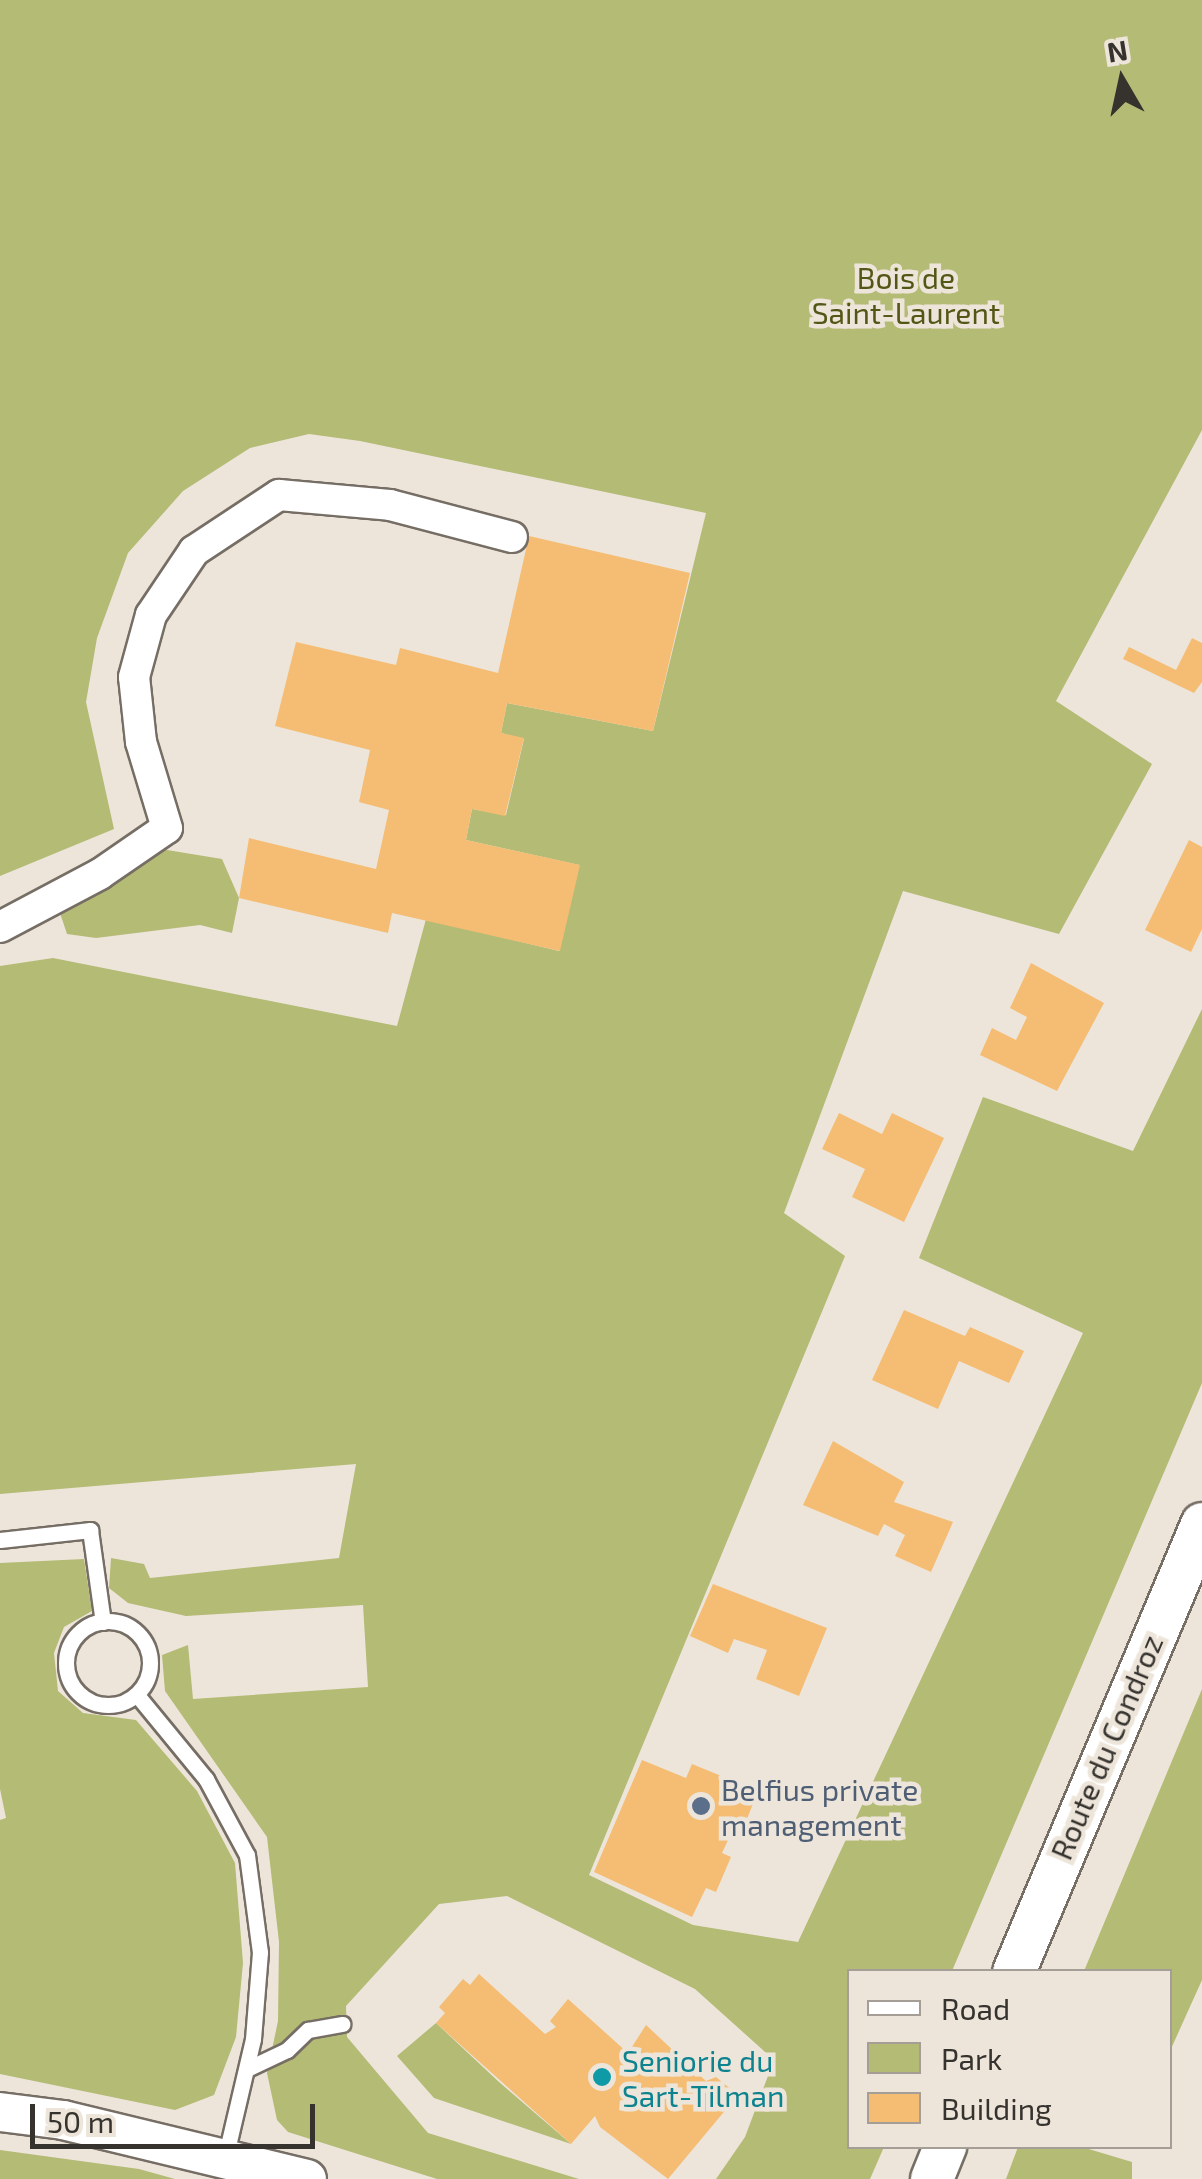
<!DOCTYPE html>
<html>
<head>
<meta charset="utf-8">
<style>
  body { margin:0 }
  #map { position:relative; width:1202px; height:2179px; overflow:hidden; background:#ede5da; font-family:"Exo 2",sans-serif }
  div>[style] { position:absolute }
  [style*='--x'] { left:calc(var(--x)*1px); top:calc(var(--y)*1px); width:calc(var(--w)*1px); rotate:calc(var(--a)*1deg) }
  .green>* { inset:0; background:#b4bb75 }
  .building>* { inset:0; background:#f5bd73 }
  .roads { filter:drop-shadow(2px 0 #766e65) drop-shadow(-2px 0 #766e65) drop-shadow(0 2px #766e65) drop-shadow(0 -2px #766e65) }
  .service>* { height:15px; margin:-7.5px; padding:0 7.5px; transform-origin:7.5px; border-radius:7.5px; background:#fff }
  .service>.ring { margin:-7.5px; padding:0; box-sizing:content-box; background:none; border:15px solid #fff; border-radius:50% }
  .minor>* { height:30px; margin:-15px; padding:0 15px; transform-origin:15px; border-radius:15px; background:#fff }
  .tertiary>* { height:38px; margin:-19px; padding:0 19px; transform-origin:19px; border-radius:19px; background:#fff }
  .secondary>* { height:42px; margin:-21px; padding:0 21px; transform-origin:21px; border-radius:21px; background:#fff }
  .dots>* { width:28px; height:28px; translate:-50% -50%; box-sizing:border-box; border:5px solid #ede5da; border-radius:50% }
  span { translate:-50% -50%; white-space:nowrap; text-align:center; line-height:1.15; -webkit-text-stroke:9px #ede5da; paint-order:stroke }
  .park-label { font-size:30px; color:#535716 }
  .street-label { font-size:30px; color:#36332f }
  .service-label { font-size:30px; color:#4e5e75 }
  .left { translate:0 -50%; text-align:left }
  .culture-label { font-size:30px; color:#0d838f }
  .legend { position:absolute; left:847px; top:1969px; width:325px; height:180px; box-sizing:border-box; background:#ede5da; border:2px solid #a49e96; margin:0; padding:12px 18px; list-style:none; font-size:30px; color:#36332f }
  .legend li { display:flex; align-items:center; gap:20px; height:50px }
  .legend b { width:50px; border:2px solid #a49e96 }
  .north { position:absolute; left:1072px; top:30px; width:100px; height:100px; -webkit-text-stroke:8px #ede5da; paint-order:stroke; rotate:351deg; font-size:28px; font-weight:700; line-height:40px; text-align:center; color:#36332f }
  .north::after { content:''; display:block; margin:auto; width:35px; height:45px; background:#36332f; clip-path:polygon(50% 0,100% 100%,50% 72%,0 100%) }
  .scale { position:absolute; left:30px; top:2104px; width:285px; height:45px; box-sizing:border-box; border:5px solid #36332f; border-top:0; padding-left:12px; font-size:30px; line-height:35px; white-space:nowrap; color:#36332f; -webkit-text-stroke:8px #ede5da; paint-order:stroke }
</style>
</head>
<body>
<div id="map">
  <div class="green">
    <i style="clip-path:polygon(0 0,1202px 0,1202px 430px,1056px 701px,1152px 764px,1059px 934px,903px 891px,784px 1213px,845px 1256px,589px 1875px,693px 1925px,798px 1942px,1083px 1333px,919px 1258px,983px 1097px,1133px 1151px,1202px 1009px,1202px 1383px,952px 1971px,850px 1972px,850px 2146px,884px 2147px,870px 2179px,716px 2179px,745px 2137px,774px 2060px,695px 1989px,507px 1896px,439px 1904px,346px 2006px,347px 2037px,428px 2133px,579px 2179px,437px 2179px,288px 2132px,277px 2120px,267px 2073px,278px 2021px,279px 1942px,267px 1837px,165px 1691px,162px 1655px,188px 1645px,193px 1699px,368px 1687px,363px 1605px,186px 1616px,128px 1603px,109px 1588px,111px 1558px,144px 1564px,150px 1578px,339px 1558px,356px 1464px,0 1494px,0 966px,53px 958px,397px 1026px,426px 919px,559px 951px,579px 865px,466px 840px,472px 809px,506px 815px,524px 739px,501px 733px,507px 703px,653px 731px,706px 513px,360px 441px,309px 434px,250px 448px,183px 491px,128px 553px,97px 638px,86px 702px,114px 829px,0 876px)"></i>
    <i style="clip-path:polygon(161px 849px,222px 859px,239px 898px,232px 933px,200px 925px,96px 938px,67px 934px,60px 913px)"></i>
    <i style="clip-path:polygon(84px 1559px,92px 1611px,64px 1627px,54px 1653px,58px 1691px,83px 1713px,136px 1720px,197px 1791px,235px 1863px,243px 1963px,236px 2037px,214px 2095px,175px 2110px,0 2074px,0 1820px,6px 1818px,0 1789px,0 1563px)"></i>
    <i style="clip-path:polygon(1202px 1689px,1202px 1980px,1170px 2051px,1170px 1972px,1084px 1971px)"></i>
    <i style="clip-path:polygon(436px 2023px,499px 2082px,571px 2144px,434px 2098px,397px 2056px)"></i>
    <i style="clip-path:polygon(1018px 2147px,1082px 2147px,1132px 2162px,1132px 2179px,1006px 2179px)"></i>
    <i style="clip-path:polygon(0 2150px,139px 2169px,175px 2179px,0 2179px)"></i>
  </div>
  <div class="building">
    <i style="clip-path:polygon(529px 536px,690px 573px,653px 731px,507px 703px,501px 733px,524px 738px,505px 816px,472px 809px,466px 840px,580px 865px,560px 951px,392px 913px,388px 933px,239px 898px,249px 838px,376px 869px,389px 810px,359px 802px,370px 750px,275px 726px,296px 642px,396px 665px,400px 648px,498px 673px)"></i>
    <i style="clip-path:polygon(1192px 638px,1202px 643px,1202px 682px,1194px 693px,1123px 659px,1129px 647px,1176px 670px)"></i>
    <i style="clip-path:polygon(1189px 840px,1202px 847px,1202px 929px,1191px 952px,1145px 930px)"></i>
    <i style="clip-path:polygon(1031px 963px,1104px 1003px,1057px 1091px,980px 1055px,992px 1028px,1016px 1040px,1027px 1017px,1010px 1008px)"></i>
    <i style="clip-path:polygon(839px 1113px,882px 1134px,892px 1113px,944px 1138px,904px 1222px,852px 1197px,865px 1169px,822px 1149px)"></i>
    <i style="clip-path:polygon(904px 1310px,965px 1336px,970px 1327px,1024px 1351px,1009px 1383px,959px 1361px,938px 1409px,872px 1380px)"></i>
    <i style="clip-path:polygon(833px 1441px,904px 1482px,894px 1502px,953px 1522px,931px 1572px,895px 1556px,905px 1535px,884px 1524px,878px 1536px,803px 1505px)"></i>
    <i style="clip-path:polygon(713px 1584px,827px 1628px,799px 1696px,756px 1679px,767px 1650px,734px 1639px,728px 1653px,690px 1636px)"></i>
    <i style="clip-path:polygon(642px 1760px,686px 1778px,692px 1764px,758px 1791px,745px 1824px,737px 1821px,722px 1853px,731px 1857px,716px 1892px,706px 1888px,692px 1917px,594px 1872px)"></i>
    <i style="clip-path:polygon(479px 1974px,545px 2034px,556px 2027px,550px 2021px,568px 1999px,628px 2053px,646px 2025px,706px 2081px,716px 2077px,738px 2095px,668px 2179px,600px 2127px,595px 2116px,571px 2144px,436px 2023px,445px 2013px,439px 2007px,463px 1979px,470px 1985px)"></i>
  </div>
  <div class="roads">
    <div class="service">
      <i style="--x:0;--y:1540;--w:91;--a:-6.3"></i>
      <i style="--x:90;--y:1530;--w:93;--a:82"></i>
      <i class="ring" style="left:66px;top:1621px;width:69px;height:69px"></i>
      <i style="--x:137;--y:1695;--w:109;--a:50.6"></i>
      <i style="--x:206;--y:1779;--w:86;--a:61.7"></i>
      <i style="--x:247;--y:1855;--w:98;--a:82.4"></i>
      <i style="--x:260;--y:1952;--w:87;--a:94.6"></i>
      <i style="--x:253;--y:2039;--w:122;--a:103.2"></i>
      <i style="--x:249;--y:2068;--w:42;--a:-25.3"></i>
      <i style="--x:287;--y:2050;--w:29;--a:-44"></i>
      <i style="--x:308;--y:2030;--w:35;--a:-10"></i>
    </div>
    <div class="minor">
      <i style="--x:0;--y:927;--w:113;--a:-27.9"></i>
      <i style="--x:100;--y:874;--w:81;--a:-34.5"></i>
      <i style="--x:167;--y:828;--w:90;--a:-106.8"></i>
      <i style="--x:141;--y:742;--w:65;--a:-96.1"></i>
      <i style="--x:134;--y:677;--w:64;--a:-74.7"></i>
      <i style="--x:151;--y:615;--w:77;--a:-56.1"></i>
      <i style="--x:194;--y:551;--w:102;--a:-33.4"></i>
      <i style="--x:279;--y:495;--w:111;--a:5.1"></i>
      <i style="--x:390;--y:505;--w:126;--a:14.7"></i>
    </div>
    <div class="tertiary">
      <i style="--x:0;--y:2112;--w:64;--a:7.2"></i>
      <i style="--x:63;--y:2120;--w:251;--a:13.6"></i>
    </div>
    <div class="secondary">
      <i style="--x:1014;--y:1972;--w:486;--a:-67.2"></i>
      <i style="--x:932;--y:2179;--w:35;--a:-68"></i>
    </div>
  </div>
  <div class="dots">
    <i style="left:701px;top:1806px;background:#5c6f8a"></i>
    <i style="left:602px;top:2077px;background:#0f9aa8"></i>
  </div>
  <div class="park-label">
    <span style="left:906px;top:294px">Bois de<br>Saint-Laurent</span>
  </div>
  <div class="street-label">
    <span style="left:1106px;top:1747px;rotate:-67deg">Route du Condroz</span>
  </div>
  <div class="service-label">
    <span class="left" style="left:721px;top:1806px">Belfius private<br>management</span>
  </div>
  <div class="culture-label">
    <span class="left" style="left:622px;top:2077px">Seniorie du<br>Sart-Tilman</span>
  </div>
  <ul class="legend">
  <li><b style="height:12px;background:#fff"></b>Road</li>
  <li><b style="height:28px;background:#b4bb75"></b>Park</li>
  <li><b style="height:28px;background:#f5bd73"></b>Building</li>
  </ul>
  <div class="north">N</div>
  <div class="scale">50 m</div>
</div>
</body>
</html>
